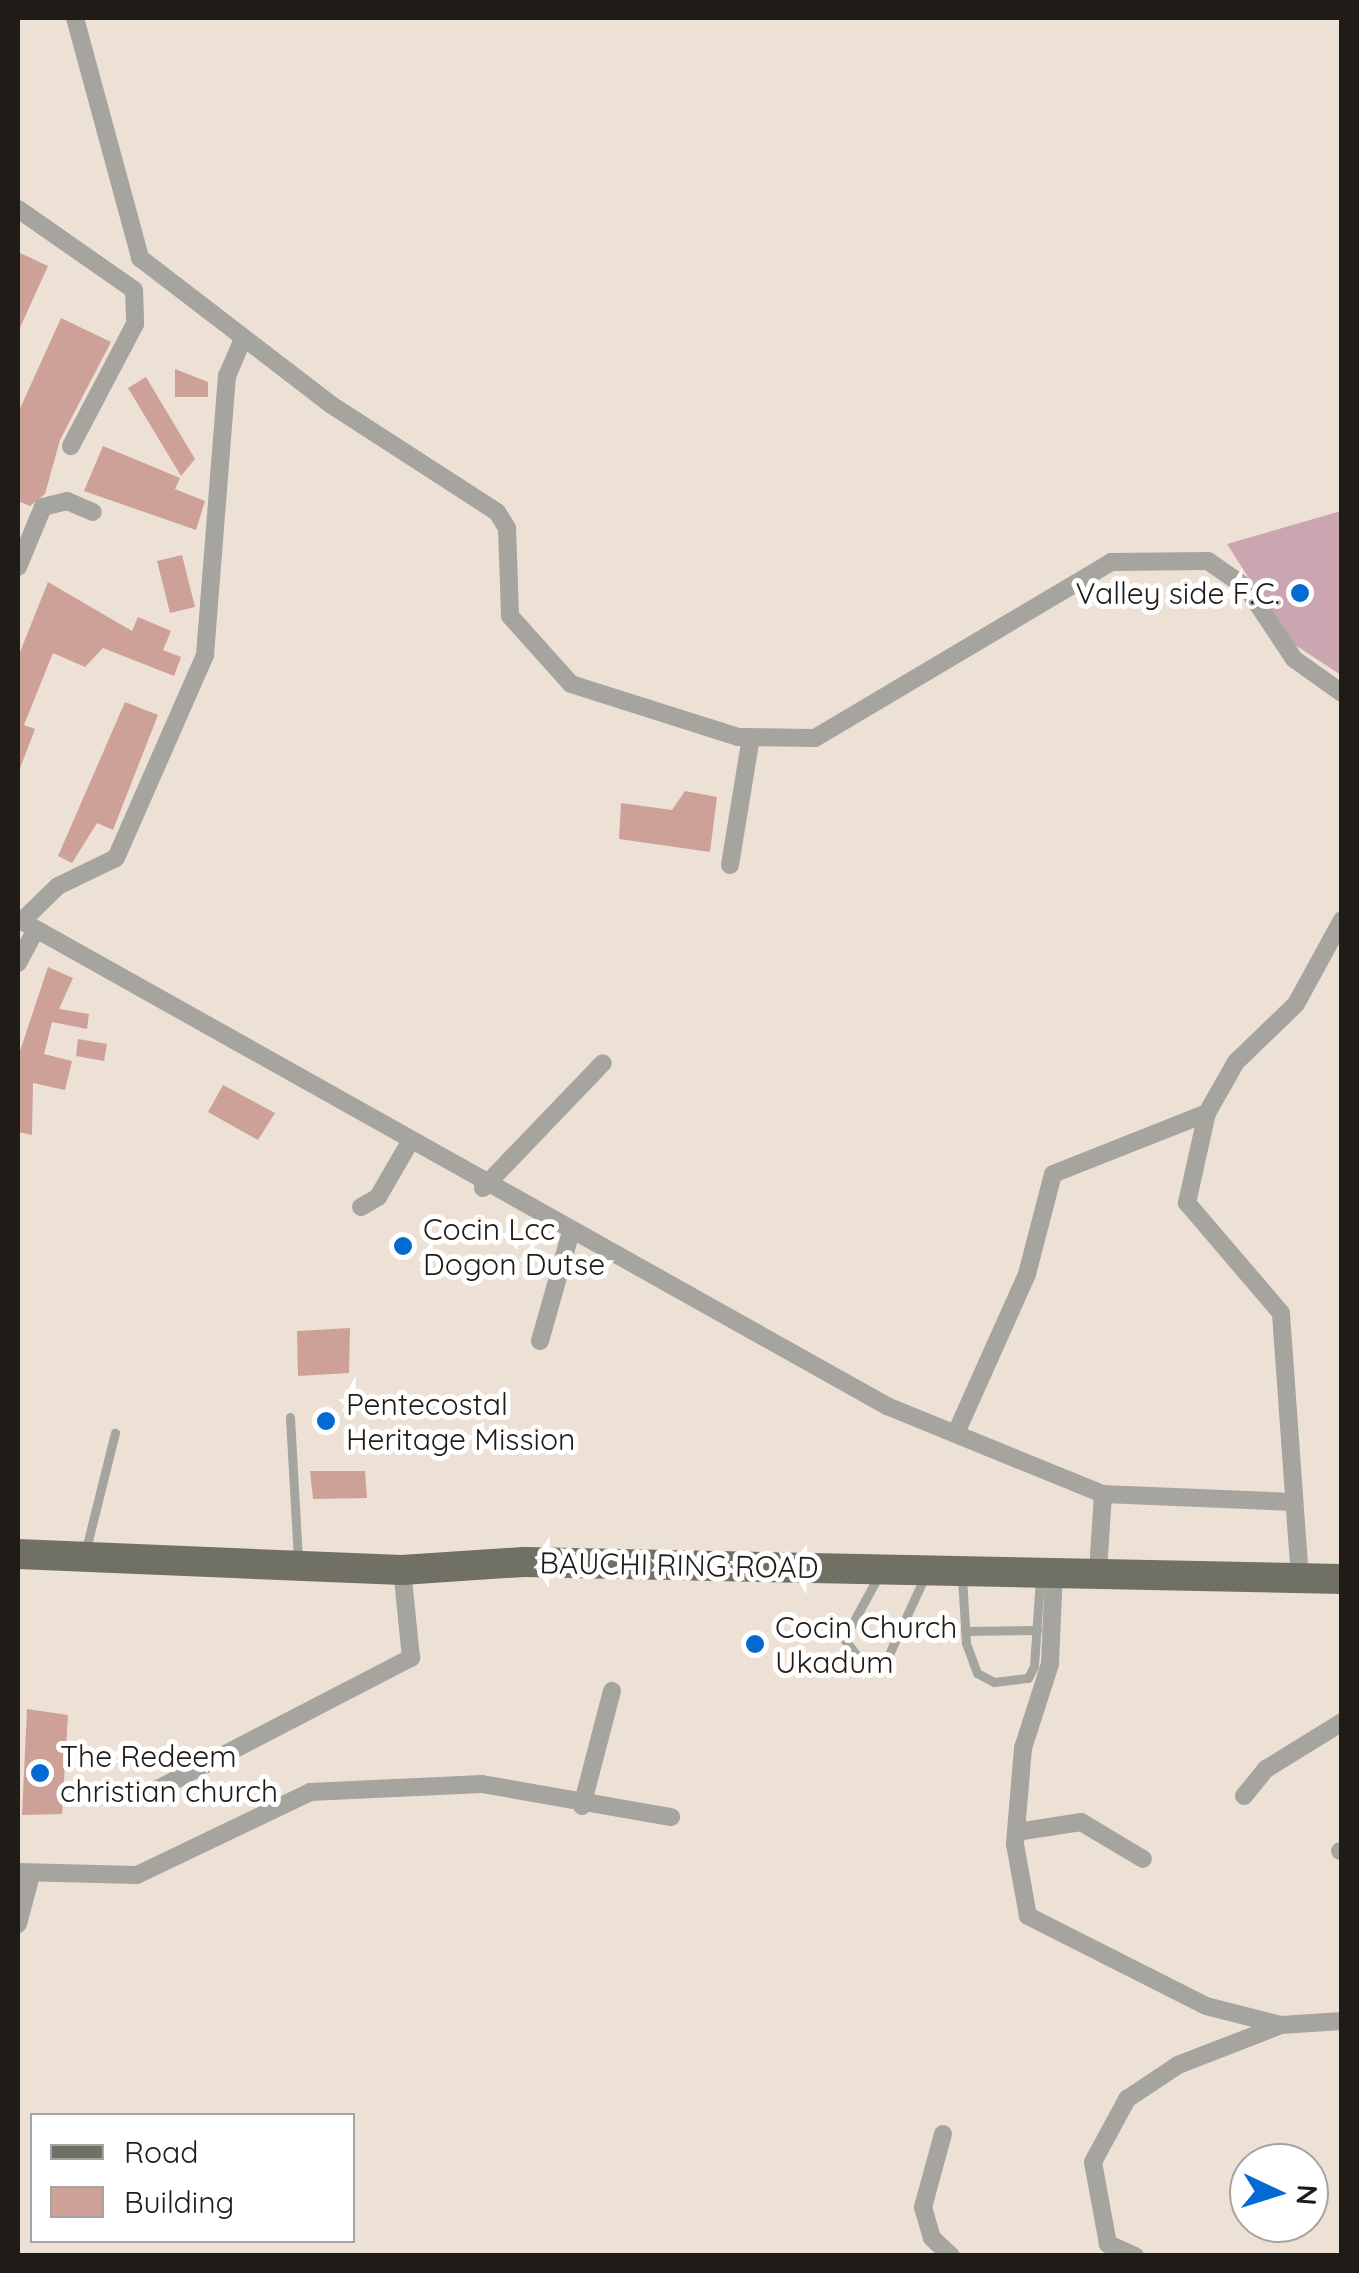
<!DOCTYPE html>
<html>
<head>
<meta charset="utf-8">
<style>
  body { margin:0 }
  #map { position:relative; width:1359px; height:2273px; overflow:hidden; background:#ede1d5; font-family:Quicksand,sans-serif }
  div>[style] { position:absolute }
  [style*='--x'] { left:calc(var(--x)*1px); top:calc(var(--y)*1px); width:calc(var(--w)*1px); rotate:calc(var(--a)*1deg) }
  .green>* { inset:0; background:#cba6b1 }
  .building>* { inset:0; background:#cda197 }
  .service>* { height:9px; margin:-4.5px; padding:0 4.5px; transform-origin:4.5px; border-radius:4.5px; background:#a5a49e }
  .minor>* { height:18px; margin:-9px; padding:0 9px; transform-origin:9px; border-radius:9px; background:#a5a49e }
  .primary>* { height:30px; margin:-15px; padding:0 15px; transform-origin:15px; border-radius:15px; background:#717064 }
  .dots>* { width:28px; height:28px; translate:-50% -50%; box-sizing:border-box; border:5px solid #fff; border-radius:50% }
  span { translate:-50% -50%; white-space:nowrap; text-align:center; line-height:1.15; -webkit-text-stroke:10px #fff; paint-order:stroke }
  .poi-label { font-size:30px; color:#1f1b16 }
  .right { translate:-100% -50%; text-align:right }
  .left { translate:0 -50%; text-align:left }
  .street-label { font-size:30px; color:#1f1b16 }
  .frame { position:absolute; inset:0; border:20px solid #1f1b16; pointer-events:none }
  .legend { position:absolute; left:30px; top:2113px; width:325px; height:130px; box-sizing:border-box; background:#fff; border:2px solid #a5a4a2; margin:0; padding:12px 18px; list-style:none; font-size:30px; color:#1f1b16 }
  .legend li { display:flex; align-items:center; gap:20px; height:50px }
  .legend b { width:50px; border:2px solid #a5a4a2 }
  .north { position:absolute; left:1229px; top:2143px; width:100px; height:100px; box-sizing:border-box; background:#fff; border:2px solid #a5a4a2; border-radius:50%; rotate:94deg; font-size:28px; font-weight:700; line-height:40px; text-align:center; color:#1f1b16 }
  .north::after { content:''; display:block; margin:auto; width:35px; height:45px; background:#036ad2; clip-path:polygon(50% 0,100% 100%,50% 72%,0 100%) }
</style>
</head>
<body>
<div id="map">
  <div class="green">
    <i style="clip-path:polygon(1341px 511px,1341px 675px,1289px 641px,1227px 544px)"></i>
  </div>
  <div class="building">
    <i style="clip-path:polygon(18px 252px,48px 266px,18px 332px)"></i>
    <i style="clip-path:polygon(61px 318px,111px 342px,60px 440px,45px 494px,30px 506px,18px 501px,18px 413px)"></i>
    <i style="clip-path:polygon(175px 369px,208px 382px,208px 397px,175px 397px)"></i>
    <i style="clip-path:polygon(146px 377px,195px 459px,181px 476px,128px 388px)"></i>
    <i style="clip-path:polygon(103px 446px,180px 478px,175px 489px,205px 501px,196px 530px,84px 491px)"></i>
    <i style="clip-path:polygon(182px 555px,195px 607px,170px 613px,157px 561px)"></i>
    <i style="clip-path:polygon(48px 582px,132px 631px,138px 617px,171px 631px,163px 650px,181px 657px,174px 676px,103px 648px,85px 667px,53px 653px,24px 725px,35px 729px,19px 771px,18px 657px)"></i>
    <i style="clip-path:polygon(125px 702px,158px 715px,113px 830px,97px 823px,72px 863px,58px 856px)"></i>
    <i style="clip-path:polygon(685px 791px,717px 797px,710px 852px,619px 839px,621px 803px,672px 810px)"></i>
    <i style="clip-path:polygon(48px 967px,73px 978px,59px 1009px,89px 1014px,87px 1029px,52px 1022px,44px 1054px,72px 1061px,65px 1090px,33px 1083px,32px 1135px,18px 1132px,18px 1057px)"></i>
    <i style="clip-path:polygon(78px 1039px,107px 1044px,104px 1061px,76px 1056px)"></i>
    <i style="clip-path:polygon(223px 1085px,275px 1113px,258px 1140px,208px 1112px)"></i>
    <i style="clip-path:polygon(350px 1328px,349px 1373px,298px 1376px,297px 1331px)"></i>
    <i style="clip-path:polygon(310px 1471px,365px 1471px,367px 1498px,313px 1499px)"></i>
    <i style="clip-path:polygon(27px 1709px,68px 1715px,62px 1814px,22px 1815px)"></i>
  </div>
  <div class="service">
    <i style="--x:290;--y:1417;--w:142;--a:86.8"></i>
    <i style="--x:85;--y:1553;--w:124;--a:-76"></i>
    <i style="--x:879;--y:1575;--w:73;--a:118.7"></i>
    <i style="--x:844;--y:1639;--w:36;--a:52"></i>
    <i style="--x:866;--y:1667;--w:19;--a:-12"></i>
    <i style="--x:885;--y:1663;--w:98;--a:-65.3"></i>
    <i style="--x:962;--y:1577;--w:66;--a:86.5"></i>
    <i style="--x:966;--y:1643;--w:32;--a:70"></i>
    <i style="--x:977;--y:1673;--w:19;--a:28"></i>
    <i style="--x:994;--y:1682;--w:34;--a:-7"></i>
    <i style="--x:1028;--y:1678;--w:13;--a:-63"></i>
    <i style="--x:1034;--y:1666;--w:89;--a:-86.1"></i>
    <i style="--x:965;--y:1631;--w:72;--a:-0.8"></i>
  </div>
  <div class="minor">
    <i style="--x:75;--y:18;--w:249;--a:74.8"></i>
    <i style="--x:140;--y:258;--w:240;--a:37.5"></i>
    <i style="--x:330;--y:404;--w:199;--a:32.9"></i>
    <i style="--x:497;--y:512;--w:19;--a:58"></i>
    <i style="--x:507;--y:528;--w:88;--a:88"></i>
    <i style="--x:510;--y:616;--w:91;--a:48.1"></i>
    <i style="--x:571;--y:684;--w:175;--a:17.6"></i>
    <i style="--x:738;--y:737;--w:77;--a:0.7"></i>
    <i style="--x:815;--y:738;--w:344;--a:-30.7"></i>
    <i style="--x:1111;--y:562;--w:97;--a:-0.6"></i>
    <i style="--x:1208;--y:561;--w:47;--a:34.7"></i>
    <i style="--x:1247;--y:588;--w:85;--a:56.5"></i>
    <i style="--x:1294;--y:659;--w:59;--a:35.3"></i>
    <i style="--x:18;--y:209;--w:141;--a:34.9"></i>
    <i style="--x:134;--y:290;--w:34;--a:88"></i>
    <i style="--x:135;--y:324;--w:138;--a:117.7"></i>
    <i style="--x:18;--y:567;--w:65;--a:-67.4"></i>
    <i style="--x:43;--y:507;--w:25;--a:-14"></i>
    <i style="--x:67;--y:501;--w:28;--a:23"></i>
    <i style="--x:730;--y:865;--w:130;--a:-80.7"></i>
    <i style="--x:18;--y:919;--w:996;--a:29.27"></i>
    <i style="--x:887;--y:1406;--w:233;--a:22.2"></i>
    <i style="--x:1103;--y:1494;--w:77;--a:93.7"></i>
    <i style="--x:22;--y:921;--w:50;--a:-44.2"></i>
    <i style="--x:58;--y:886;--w:64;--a:-25.8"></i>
    <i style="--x:116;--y:858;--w:222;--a:-66.3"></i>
    <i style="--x:205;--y:655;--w:280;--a:-85.5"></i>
    <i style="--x:227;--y:376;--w:40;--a:-66.6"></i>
    <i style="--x:18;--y:963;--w:38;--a:-62"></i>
    <i style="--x:483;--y:1188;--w:173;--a:-46.2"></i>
    <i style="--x:361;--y:1207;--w:20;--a:-30"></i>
    <i style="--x:378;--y:1197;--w:66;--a:-59.9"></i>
    <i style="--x:540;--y:1341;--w:110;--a:-74.2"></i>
    <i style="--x:956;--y:1433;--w:174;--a:-65.9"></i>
    <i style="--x:1027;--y:1274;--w:103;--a:-75.4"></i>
    <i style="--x:1053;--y:1174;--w:166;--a:-21.6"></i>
    <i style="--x:1103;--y:1494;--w:190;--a:2.4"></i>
    <i style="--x:1054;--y:1571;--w:93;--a:92.5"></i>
    <i style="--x:1050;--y:1664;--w:88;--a:107.8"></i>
    <i style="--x:1023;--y:1748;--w:96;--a:94.8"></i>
    <i style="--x:1015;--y:1844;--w:73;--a:79.8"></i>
    <i style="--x:1028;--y:1916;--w:199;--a:26.8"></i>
    <i style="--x:1206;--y:2006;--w:77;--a:14.2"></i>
    <i style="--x:1281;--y:2025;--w:61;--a:-3.8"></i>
    <i style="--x:1300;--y:1579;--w:267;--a:-94.1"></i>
    <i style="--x:1281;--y:1313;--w:145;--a:-130.5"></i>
    <i style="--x:1187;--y:1203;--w:92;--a:-77.5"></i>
    <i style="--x:1207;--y:1113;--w:59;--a:-60.4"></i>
    <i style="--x:1236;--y:1062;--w:83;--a:-44"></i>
    <i style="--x:1296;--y:1004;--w:96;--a:-61.3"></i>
    <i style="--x:152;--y:1792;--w:292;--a:-27.4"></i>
    <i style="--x:411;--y:1658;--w:88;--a:-95.8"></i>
    <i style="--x:1244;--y:1796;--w:35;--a:-51"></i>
    <i style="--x:1266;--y:1769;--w:89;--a:-31.7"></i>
    <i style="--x:582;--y:1806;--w:119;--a:-75.4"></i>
    <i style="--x:1016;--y:1832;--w:66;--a:-8.7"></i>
    <i style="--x:1081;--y:1822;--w:72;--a:30.8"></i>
    <i style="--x:1340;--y:1851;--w:2;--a:0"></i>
    <i style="--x:18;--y:1872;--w:119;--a:1.4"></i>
    <i style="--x:137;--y:1875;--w:192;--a:-25.6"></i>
    <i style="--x:310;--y:1792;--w:172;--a:-2.7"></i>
    <i style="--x:482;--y:1784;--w:192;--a:9.9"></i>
    <i style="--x:18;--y:1924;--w:51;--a:-75.1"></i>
    <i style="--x:943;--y:2134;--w:76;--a:105.3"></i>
    <i style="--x:923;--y:2207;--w:32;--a:74"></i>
    <i style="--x:932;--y:2238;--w:26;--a:43"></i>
    <i style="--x:1135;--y:2256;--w:30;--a:-156"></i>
    <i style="--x:1108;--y:2244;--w:83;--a:-100.4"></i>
    <i style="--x:1093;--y:2162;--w:72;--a:-61.6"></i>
    <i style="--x:1127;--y:2099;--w:61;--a:-33.7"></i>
    <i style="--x:1178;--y:2065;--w:110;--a:-21.2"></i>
  </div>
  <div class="primary">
    <i style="--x:18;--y:1554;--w:384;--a:2.4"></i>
    <i style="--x:402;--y:1570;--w:122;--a:-3.8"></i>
    <i style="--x:524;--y:1562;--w:818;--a:1.19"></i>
  </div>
  <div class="dots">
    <i style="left:1300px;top:593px;background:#036ad2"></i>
    <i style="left:403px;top:1246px;background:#036ad2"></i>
    <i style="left:326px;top:1421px;background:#036ad2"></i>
    <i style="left:755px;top:1644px;background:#036ad2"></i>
    <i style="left:40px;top:1773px;background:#036ad2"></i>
  </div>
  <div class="poi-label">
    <span class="right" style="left:1280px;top:593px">Valley side F.C.</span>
    <span class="left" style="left:423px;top:1246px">Cocin Lcc<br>Dogon Dutse</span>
    <span class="left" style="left:346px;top:1421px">Pentecostal<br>Heritage Mission</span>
    <span class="left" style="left:775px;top:1644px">Cocin Church<br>Ukadum</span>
    <span class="left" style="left:60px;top:1773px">The Redeem<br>christian church</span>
  </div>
  <div class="street-label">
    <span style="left:679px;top:1565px;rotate:1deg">BAUCHI RING ROAD</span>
  </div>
  <div class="frame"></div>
  <ul class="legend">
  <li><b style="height:12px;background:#717064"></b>Road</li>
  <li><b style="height:28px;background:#cda197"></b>Building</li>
  </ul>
  <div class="north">N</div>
</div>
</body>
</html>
